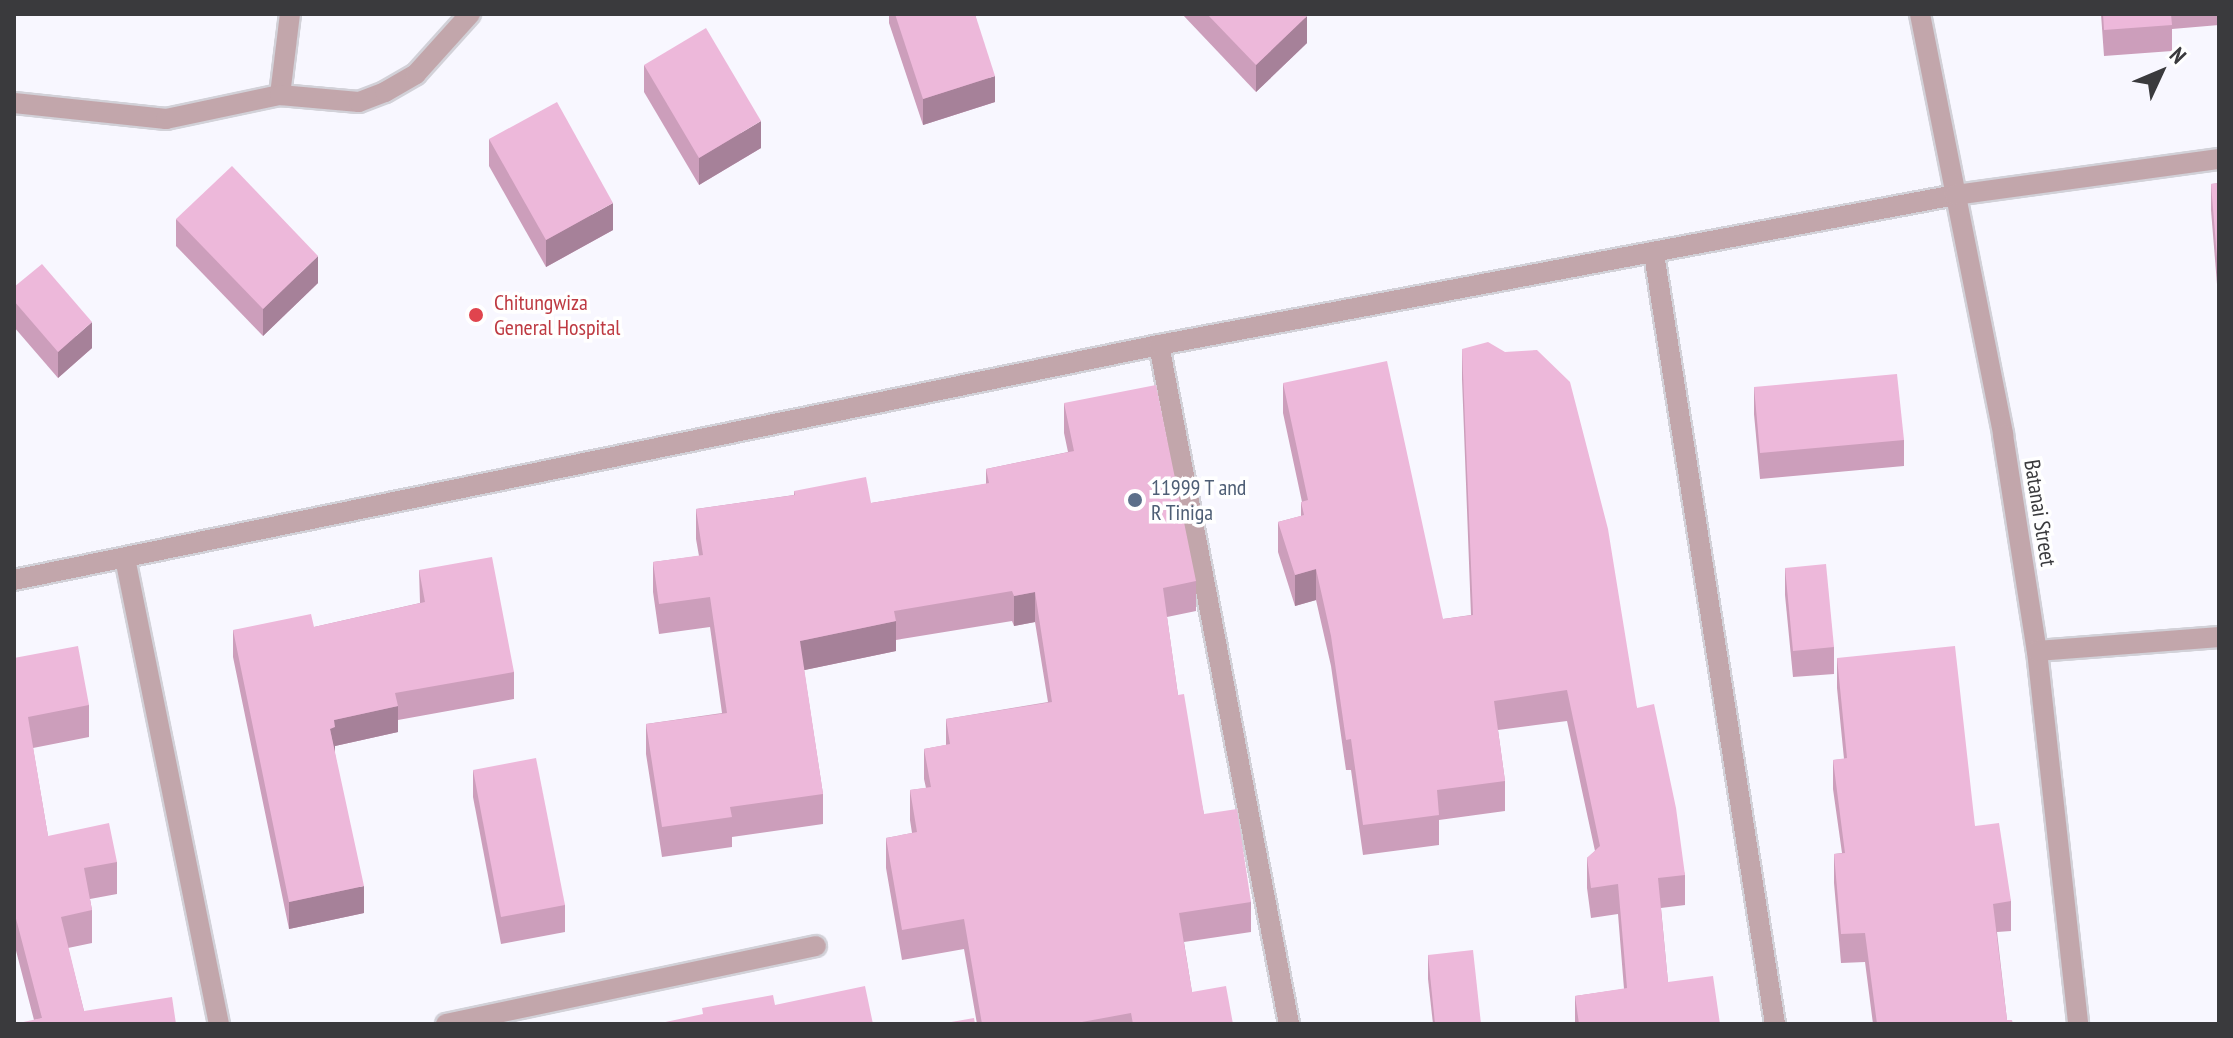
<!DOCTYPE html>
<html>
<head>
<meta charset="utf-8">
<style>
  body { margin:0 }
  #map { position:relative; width:2233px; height:1038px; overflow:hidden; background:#f8f7ff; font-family:"PT Sans Narrow",sans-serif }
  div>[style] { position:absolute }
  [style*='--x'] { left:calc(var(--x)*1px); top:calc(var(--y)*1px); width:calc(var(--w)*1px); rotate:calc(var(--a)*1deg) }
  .roads { filter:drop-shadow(2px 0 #d2d1d8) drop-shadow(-2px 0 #d2d1d8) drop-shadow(0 2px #d2d1d8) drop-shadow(0 -2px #d2d1d8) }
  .minor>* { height:20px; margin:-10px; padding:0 10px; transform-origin:10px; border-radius:10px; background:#c2a6ab }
  .wall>* { inset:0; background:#cc9ebb }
  .shaded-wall>* { inset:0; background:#a68199 }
  .building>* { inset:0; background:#edb8da }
  .dots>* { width:22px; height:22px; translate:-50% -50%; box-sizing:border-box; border:4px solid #fff; border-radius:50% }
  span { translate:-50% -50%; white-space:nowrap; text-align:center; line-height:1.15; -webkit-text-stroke:7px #fff; paint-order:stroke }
  .health-label { font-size:22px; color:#be3a42 }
  .left { translate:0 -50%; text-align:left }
  .service-label { font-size:22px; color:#4e5e75 }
  .street-label { font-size:22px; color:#3a3a3d }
  .frame { position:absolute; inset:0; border:16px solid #3a3a3d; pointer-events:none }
  .north { position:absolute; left:2121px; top:32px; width:80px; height:80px; -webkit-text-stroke:6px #fff; paint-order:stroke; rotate:46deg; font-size:22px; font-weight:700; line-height:32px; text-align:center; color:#3a3a3d }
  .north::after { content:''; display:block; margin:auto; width:28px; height:36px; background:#3a3a3d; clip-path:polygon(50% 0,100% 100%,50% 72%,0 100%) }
</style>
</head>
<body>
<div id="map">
  <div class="roads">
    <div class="minor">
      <i style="--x:1920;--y:14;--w:429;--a:78.8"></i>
      <i style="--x:2003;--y:435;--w:219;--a:81.1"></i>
      <i style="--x:2037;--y:651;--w:375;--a:83.7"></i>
      <i style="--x:280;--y:95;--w:82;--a:-83"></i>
      <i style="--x:14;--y:103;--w:153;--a:6"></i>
      <i style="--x:166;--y:119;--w:116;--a:-11.9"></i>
      <i style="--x:280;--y:95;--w:79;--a:5.1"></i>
      <i style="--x:359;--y:102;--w:28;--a:-21"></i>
      <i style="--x:385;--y:92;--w:36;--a:-30"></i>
      <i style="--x:416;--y:74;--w:81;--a:-48"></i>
      <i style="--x:1654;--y:254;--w:779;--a:81.07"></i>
      <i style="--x:1159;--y:345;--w:691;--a:79.16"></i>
      <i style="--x:125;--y:558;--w:475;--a:78.6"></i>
      <i style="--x:14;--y:580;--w:1169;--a:-11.6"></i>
      <i style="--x:1159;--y:345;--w:810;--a:-10.67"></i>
      <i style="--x:1955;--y:195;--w:266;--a:-7.8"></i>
      <i style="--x:2037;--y:651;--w:183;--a:-4.4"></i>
      <i style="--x:446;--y:1024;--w:378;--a:-11.9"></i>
    </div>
  </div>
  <div class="wall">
    <i style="clip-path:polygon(889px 14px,975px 14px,995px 102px,923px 125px,889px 23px)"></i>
    <i style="clip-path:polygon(1182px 14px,1305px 14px,1307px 43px,1256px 92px)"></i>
    <i style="clip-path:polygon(2101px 14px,2219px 14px,2219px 25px,2172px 29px,2172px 51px,2104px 56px)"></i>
    <i style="clip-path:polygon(644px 65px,761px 148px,699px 185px,644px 92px)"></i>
    <i style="clip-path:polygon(489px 139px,613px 230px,546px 267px,489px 166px)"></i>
    <i style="clip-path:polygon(2219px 183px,2219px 309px,2211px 210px,2211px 184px)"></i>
    <i style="clip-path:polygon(176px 219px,318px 283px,263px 336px,176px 246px)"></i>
    <i style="clip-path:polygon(14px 287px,92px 348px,58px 378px,14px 327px)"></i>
    <i style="clip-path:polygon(1462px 349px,1637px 708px,1685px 875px,1685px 905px,1661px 908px,1668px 982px,1720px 1024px,1575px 1024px,1575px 996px,1624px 989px,1618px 914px,1591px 918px,1587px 888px,1587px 858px,1595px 851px,1567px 721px,1498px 730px,1505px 781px,1505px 811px,1439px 820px,1439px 845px,1363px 855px,1351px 770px,1346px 770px,1331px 666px,1316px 600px,1295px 606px,1278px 552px,1278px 522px,1301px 516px,1301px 502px,1302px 502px,1283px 413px,1283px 383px,1443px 619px,1471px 615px,1462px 379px)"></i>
    <i style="clip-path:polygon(1754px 387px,1904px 440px,1904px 466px,1760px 479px,1754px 414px)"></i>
    <i style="clip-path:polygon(1064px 403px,1196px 581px,1196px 611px,1167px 617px,1178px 695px,1204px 814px,1251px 902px,1251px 932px,1184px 942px,1192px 992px,1233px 1024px,977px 1024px,964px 949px,902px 960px,886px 868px,886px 838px,912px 833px,910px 820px,910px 790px,926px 788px,924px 779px,924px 749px,946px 745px,946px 719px,1048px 702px,1035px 622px,1014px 626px,1012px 621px,896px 640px,896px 651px,804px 670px,823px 794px,823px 824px,732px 837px,732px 847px,662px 857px,646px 754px,646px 724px,722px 713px,710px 627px,659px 634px,653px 592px,653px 562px,699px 556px,696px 539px,696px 509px,794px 495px,794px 491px,871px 503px,986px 484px,986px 469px,1068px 452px,1064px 433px)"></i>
    <i style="clip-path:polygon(1785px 568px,1834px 647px,1834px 674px,1793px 677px,1785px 595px)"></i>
    <i style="clip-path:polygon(419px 570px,514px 672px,514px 699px,398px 720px,398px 732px,335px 746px,335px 754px,364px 913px,289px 929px,233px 657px,233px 630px,314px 627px,420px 603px)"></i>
    <i style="clip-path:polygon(14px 658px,89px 705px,89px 737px,33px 748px,48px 836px,117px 862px,117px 894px,90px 899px,92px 910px,92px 943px,68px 948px,84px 1011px,34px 1020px,14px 943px)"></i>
    <i style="clip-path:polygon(1837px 658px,1975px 826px,2011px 901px,2011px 931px,1997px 932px,2007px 1020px,2013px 1024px,1873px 1024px,1865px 962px,1841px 963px,1834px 883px,1834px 854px,1842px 853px,1833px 789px,1833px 760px,1844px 759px,1837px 688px)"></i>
    <i style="clip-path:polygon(473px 770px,565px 905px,565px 932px,501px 944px,473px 797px)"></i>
    <i style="clip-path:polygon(1428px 955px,1481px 1024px,1433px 1024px,1428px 979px)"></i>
  </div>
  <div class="shaded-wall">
    <i style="clip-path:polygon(1307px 16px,1307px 43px,1256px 92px,1256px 65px)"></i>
    <i style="clip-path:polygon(995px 76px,995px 102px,923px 125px,923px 99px)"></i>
    <i style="clip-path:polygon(761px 121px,761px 148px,699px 185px,699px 158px)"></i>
    <i style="clip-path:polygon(613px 203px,613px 230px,546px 267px,546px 240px)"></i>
    <i style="clip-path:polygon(318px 256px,318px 283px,263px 336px,263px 309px)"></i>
    <i style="clip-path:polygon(92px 322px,92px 348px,58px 378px,58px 352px)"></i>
    <i style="clip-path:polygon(1316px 569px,1316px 600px,1295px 606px,1295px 575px)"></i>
    <i style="clip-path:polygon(1035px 592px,1035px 622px,1014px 626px,1014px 596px)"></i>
    <i style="clip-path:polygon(896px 621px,896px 651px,800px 671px,800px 641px)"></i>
    <i style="clip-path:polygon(398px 706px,398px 732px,335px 746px,335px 754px,330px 729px,334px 720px)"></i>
    <i style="clip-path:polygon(364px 886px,364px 913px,289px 929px,289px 902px)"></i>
  </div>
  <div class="building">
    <i style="clip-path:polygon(895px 14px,975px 14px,995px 76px,923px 99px)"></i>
    <i style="clip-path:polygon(1207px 14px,1305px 14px,1307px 16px,1256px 65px)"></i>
    <i style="clip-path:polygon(2103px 14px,2171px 14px,2172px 25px,2104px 30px)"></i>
    <i style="clip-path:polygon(706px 28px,761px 121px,699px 158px,644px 65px)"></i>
    <i style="clip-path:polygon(557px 102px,613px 203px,546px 240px,489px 139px)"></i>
    <i style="clip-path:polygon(232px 166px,318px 256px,263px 309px,176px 219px)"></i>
    <i style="clip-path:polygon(2219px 183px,2219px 282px,2211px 184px)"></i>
    <i style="clip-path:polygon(42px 264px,92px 322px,58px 352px,14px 301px,14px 287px)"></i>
    <i style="clip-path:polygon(1488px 342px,1505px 352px,1537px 350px,1570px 382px,1608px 529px,1637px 708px,1654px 704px,1676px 808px,1685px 875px,1658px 878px,1668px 982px,1713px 976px,1720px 1024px,1579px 1024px,1575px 996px,1627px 988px,1618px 884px,1591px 888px,1587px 858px,1600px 846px,1567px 690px,1494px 701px,1505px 781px,1437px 790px,1439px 815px,1363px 825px,1351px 739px,1346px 740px,1331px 636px,1316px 569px,1295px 575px,1278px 522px,1304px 515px,1301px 502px,1308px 500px,1283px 383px,1387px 361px,1443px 619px,1473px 615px,1462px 349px)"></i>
    <i style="clip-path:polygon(1897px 374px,1904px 440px,1760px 453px,1754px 387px)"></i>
    <i style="clip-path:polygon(1156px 385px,1196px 581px,1163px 588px,1178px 695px,1184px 694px,1204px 814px,1237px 809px,1251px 902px,1179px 913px,1192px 992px,1226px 986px,1233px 1024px,1133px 1024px,1131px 1013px,1071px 1024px,982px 1024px,964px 919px,902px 930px,886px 838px,917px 832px,910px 790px,931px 787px,924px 749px,950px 744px,946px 719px,1052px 702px,1035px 592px,1014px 596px,1012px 591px,894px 611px,896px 621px,800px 641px,823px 794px,730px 807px,732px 817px,662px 827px,646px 724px,727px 713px,710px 597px,659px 604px,653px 562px,703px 555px,696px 509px,795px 495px,794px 491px,866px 477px,871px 503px,989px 483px,986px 469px,1074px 451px,1064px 403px)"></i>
    <i style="clip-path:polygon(492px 557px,514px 672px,395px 693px,398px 706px,334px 720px,335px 727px,330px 729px,364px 886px,289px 902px,233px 630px,311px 614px,314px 627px,425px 602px,419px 570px)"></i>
    <i style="clip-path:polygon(1826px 564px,1834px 647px,1793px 651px,1785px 568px)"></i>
    <i style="clip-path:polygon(78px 646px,89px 705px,28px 717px,48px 836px,109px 823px,117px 862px,84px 868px,92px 910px,61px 917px,84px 1011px,172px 997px,176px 1024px,14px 1024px,42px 1018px,14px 911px,14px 658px)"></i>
    <i style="clip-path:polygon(1955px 646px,1975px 826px,1999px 823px,2011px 901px,1993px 904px,2007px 1020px,2012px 1020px,2013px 1024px,1877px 1024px,1865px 933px,1841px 934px,1834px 854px,1845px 853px,1833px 760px,1847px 758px,1837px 658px)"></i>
    <i style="clip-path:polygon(536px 758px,565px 905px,501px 917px,473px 770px)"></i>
    <i style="clip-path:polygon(1473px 950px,1481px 1024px,1435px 1024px,1428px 955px)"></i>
    <i style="clip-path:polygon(865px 986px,873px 1024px,656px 1024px,703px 1014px,702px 1008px,773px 995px,775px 1005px)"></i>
    <i style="clip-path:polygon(974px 1018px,975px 1024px,940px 1024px)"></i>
  </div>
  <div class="dots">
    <i style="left:476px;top:315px;background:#e0444e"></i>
    <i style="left:1135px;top:500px;background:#5c6f8a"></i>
  </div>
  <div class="health-label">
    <span class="left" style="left:494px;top:315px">Chitungwiza<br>General Hospital</span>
  </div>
  <div class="service-label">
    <span class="left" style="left:1151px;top:500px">11999 T and<br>R Tiniga</span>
  </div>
  <div class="street-label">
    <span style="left:2040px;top:513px;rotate:81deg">Batanai Street</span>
  </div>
  <div class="frame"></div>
  <div class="north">N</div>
</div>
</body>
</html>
